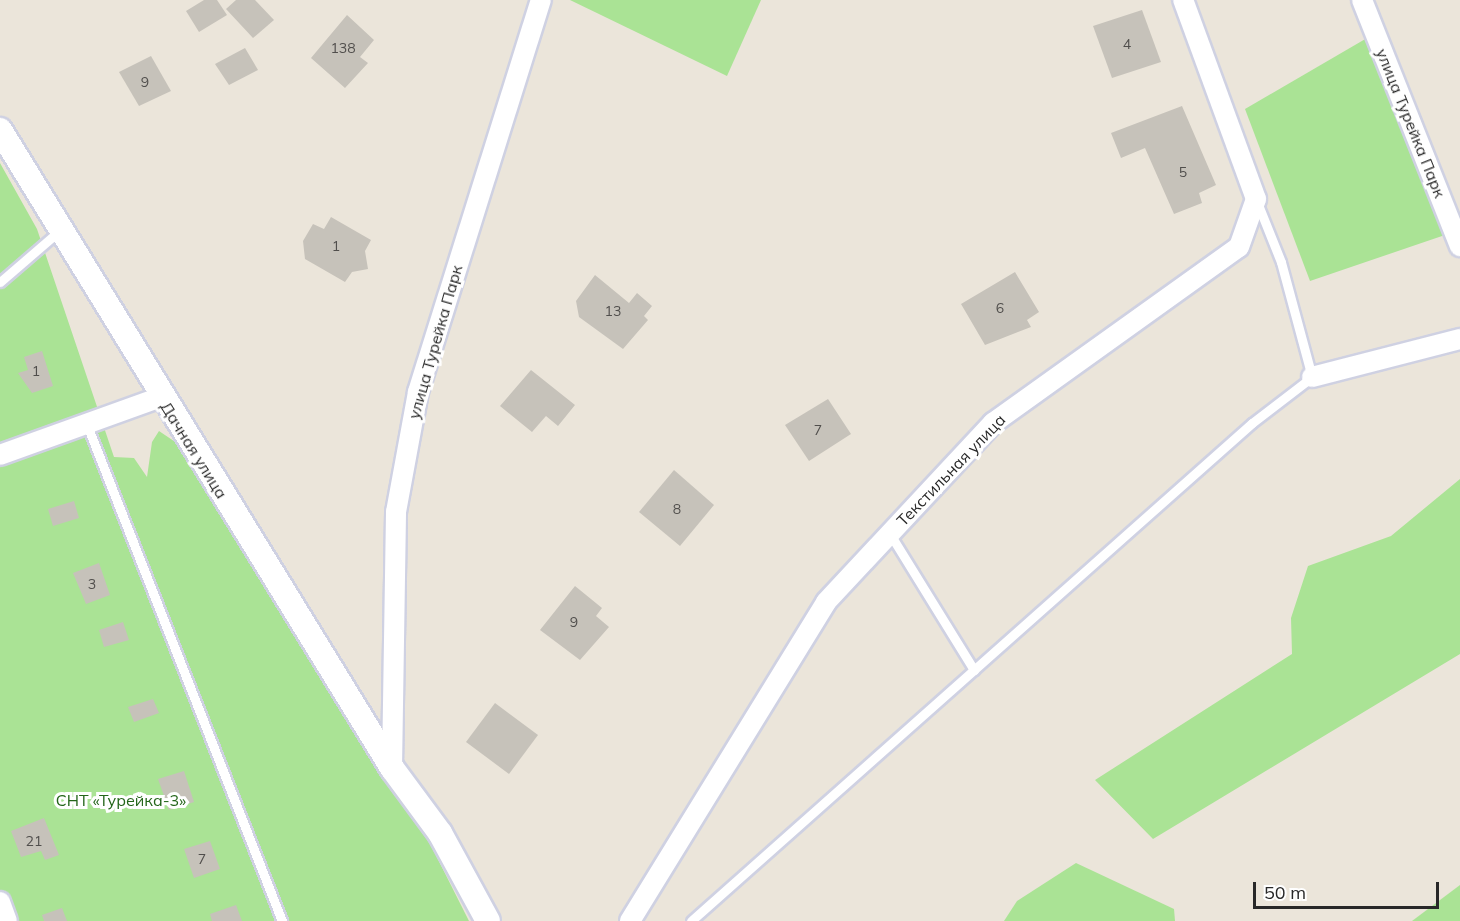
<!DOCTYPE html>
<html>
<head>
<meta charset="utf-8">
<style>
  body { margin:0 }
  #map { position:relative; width:1460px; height:921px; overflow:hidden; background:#ebe5da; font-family:Mulish,sans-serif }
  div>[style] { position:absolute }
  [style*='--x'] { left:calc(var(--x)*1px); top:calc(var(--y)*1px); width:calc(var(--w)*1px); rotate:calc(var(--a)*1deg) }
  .green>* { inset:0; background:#aae395 }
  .building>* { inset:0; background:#c6c2ba }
  .roads { filter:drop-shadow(2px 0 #cfd1e2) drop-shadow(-2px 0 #cfd1e2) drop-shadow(0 2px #cfd1e2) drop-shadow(0 -2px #cfd1e2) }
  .service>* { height:9px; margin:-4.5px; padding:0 4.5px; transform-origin:4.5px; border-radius:4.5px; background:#fff }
  .minor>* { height:20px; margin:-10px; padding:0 10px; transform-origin:10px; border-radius:10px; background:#fff }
  .tertiary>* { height:24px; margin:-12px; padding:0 12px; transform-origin:12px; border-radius:12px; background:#fff }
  span { translate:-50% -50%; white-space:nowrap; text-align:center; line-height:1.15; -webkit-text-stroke:6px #fff; paint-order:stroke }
  .number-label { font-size:14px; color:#504e4c }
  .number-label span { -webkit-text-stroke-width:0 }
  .street-label { font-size:16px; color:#282828 }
  .park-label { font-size:16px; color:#236519 }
  .scale { position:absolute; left:1253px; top:882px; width:186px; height:27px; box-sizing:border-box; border:3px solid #282828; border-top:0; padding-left:8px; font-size:18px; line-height:21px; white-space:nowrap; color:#282828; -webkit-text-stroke:4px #fff; paint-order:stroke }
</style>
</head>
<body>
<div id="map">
  <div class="green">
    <i style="clip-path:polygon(570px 0,761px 0,727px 76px)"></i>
    <i style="clip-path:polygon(1367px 38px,1445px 235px,1310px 281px,1245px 109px)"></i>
    <i style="clip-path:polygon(0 163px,37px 229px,114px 457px,134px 458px,147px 477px,152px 442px,159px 431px,199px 458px,395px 774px,469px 921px,0 921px)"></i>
    <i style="clip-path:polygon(1460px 479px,1460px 654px,1153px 839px,1095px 780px,1292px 654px,1291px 618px,1308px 566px,1391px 536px)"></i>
    <i style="clip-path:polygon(1076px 863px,1174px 909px,1175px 921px,1004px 921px,1017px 901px)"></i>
    <i style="clip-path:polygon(1460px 885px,1460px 921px,1412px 921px)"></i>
  </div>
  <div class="building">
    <i style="clip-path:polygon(204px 0,217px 0,227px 15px,199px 32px,186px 11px)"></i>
    <i style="clip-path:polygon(236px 0,255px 0,274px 20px,253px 38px,226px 9px)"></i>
    <i style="clip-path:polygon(1142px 10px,1161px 62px,1112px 78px,1093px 26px)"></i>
    <i style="clip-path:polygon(347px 15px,374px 40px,360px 57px,368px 63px,345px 88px,311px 58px)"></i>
    <i style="clip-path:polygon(245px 48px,258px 70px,229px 85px,215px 64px)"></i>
    <i style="clip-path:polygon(151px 56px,171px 91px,139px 106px,119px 72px)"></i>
    <i style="clip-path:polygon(1182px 106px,1216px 185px,1199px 193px,1202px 203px,1174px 214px,1145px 148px,1121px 158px,1111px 133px)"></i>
    <i style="clip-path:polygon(331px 217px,371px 240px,365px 251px,368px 269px,352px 272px,345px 282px,305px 259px,303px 241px,313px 224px,324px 229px)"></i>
    <i style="clip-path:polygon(1015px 272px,1039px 312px,1027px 320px,1031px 327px,985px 345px,961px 304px)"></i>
    <i style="clip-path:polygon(595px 275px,629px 303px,637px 293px,652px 306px,644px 316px,648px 320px,623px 349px,579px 317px,576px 301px)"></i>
    <i style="clip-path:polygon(42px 351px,53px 386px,32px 393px,18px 373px,28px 370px,24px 357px)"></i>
    <i style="clip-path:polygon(531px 370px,575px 405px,558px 426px,546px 416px,532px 432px,500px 406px)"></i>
    <i style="clip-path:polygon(828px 399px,851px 434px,809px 461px,785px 425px)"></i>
    <i style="clip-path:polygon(674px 470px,714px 505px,680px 546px,639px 512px)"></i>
    <i style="clip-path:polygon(74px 501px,79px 518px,53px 526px,48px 509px)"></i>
    <i style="clip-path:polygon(99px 563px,110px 595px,86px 604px,73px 573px)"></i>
    <i style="clip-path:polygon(575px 586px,602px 608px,596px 616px,609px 627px,580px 660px,540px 630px)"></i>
    <i style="clip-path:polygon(123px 622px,129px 640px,104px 647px,99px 630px)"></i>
    <i style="clip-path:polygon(153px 699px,159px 713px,134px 722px,128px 707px)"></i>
    <i style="clip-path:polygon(495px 703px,538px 735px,509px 774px,466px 742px)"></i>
    <i style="clip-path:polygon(184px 771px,194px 802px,169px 810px,158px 779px)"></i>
    <i style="clip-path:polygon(44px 818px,59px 855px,45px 860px,41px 851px,21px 857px,11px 831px)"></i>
    <i style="clip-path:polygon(210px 841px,220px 869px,194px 878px,184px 849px)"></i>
    <i style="clip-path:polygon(236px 905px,242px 921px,212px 921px,210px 914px)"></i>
    <i style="clip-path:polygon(62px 908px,67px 921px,44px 921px,42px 915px)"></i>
  </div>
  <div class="roads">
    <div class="service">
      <i style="--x:0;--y:282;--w:78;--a:-40.8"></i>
      <i style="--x:87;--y:425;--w:533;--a:68.54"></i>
      <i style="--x:890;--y:534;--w:160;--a:58.3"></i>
      <i style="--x:691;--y:921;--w:750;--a:-41.6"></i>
      <i style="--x:1252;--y:423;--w:76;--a:-37.5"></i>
      <i style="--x:1312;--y:377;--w:119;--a:-105.1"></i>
      <i style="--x:1281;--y:262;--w:65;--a:-111.8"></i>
    </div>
    <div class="minor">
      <i style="--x:1362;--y:0;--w:265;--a:68.3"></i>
      <i style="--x:1312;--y:377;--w:153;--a:-14.4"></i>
      <i style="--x:0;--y:455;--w:171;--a:-19.8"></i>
      <i style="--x:392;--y:768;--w:256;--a:-89.1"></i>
      <i style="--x:396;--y:512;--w:122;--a:-79.6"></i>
      <i style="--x:418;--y:392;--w:411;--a:-72.6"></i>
      <i style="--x:0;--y:902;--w:20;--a:70"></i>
      <i style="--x:630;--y:921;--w:374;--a:-58.4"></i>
      <i style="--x:826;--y:602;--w:245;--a:-47"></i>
      <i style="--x:993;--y:423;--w:302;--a:-35.6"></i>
      <i style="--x:1239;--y:247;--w:51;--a:-70.5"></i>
      <i style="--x:1256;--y:199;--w:212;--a:-110.1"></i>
    </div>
    <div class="tertiary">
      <i style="--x:0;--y:130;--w:749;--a:58.43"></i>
      <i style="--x:392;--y:768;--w:81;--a:53.6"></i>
      <i style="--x:440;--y:833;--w:100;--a:61.4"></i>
    </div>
  </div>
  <div class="number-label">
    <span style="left:1127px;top:44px">4</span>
    <span style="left:343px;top:48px">138</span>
    <span style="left:145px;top:82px">9</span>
    <span style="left:1183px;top:172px">5</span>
    <span style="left:336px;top:246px">1</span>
    <span style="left:1000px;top:308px">6</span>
    <span style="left:613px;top:311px">13</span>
    <span style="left:36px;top:371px">1</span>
    <span style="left:818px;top:430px">7</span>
    <span style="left:677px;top:509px">8</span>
    <span style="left:92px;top:584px">3</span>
    <span style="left:574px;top:622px">9</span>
    <span style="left:34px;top:841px">21</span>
    <span style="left:202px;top:859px">7</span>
  </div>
  <div class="street-label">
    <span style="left:1411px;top:123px;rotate:68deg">улица Турейка Парк</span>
    <span style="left:435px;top:342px;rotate:-74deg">улица Турейка Парк</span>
    <span style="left:194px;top:450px;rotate:58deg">Дачная улица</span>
    <span style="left:951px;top:470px;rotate:-46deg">Текстильная улица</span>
  </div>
  <div class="park-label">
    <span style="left:121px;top:800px">СНТ «Турейка-3»</span>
  </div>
  <div class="scale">50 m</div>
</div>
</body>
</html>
